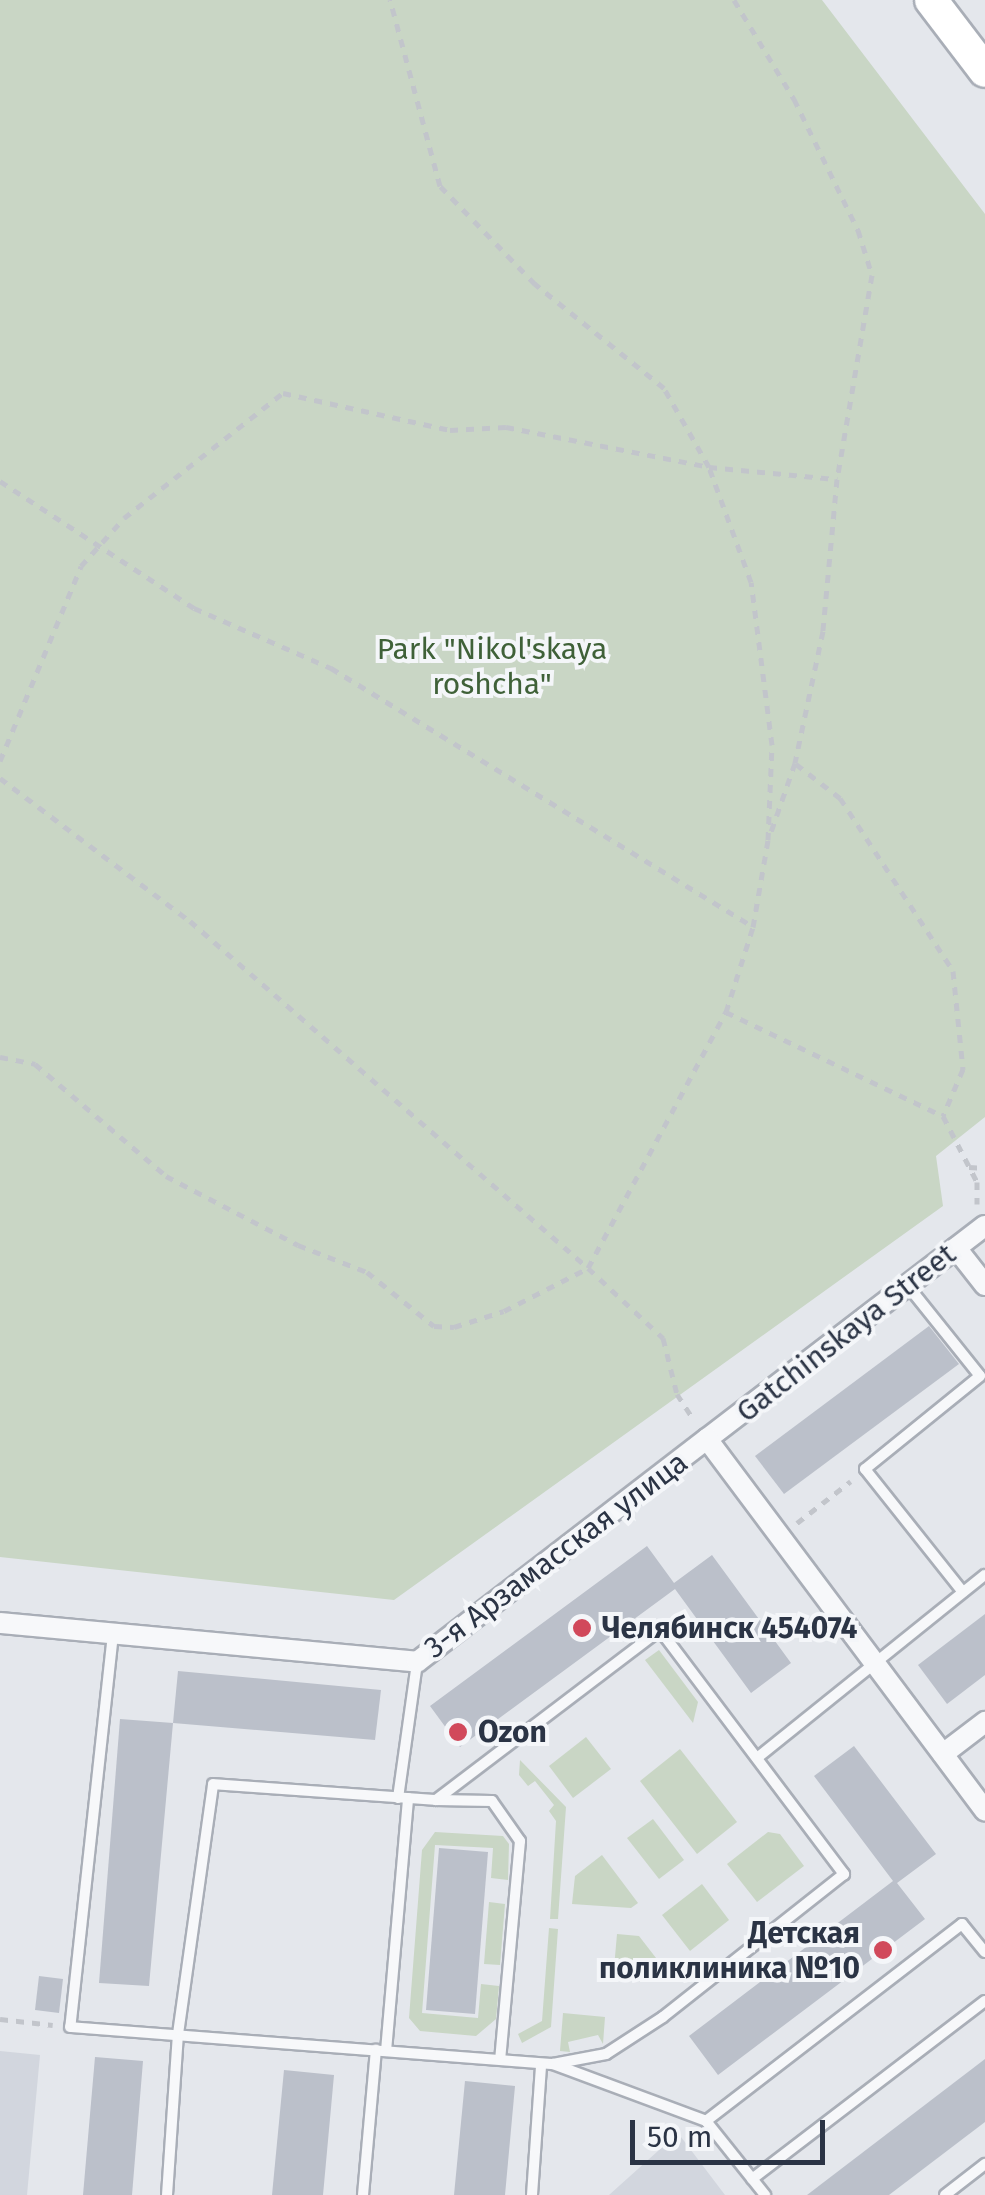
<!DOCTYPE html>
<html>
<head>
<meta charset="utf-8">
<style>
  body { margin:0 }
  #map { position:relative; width:985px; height:2195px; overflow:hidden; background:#e4e7ec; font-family:"Fira Sans",sans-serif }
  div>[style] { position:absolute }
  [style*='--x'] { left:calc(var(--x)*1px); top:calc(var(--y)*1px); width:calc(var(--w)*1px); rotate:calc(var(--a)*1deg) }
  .built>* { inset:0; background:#d2d6de }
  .green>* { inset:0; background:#c9d6c5 }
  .building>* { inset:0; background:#bbc0ca }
  .path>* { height:5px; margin-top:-2.5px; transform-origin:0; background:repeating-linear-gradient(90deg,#c2c5cb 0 8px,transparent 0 16px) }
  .roads { filter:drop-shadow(2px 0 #a9aeb7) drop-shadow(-2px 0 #a9aeb7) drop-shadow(0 2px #a9aeb7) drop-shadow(0 -2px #a9aeb7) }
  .service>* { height:10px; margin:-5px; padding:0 5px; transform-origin:5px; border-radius:5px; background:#f7f8fa }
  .minor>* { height:20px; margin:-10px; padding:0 10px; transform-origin:10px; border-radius:10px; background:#f7f8fa }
  .primary>* { height:32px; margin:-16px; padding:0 16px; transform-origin:16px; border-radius:16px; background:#fff }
  .dots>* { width:28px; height:28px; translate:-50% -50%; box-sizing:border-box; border:5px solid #f4f6f9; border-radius:50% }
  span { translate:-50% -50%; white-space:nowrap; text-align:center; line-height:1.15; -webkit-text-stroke:8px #f4f6f9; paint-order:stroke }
  .park-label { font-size:30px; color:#3f6138 }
  .street-label { font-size:30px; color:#2b3445 }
  .poi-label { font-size:30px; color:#2b3445; font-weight:700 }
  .left { translate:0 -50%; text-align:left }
  .right { translate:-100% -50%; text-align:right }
  .scale { position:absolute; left:630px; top:2120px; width:195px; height:45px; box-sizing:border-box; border:5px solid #2b3445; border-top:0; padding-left:12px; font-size:30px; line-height:35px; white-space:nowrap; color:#2b3445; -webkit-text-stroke:8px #f4f6f9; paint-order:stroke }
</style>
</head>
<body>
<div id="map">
  <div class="built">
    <i style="clip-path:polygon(0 2051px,40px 2055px,27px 2195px,0 2195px)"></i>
    <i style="clip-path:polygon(678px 2133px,725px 2195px,609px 2195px)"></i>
  </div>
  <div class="green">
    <i style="clip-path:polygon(0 0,822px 0,985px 214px,985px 1117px,936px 1156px,943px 1206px,394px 1600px,0 1557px)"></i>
    <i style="clip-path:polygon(659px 1650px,698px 1702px,693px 1723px,645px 1660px)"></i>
    <i style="clip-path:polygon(586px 1737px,611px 1769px,573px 1798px,549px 1766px)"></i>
    <i style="clip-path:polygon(680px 1749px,737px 1822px,697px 1854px,640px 1781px)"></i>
    <i style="clip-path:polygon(520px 1760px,566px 1807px,558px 1919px,550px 1919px,556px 1821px,549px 1811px,554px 1805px,535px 1781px,528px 1786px,519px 1775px)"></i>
    <i style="clip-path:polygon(653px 1819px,684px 1860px,659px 1879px,627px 1838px)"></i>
    <i style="clip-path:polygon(435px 1832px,503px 1836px,509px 1844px,508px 1880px,491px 1878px,493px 1848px,435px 1845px,422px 2013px,478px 2018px,481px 1984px,499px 1986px,496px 2019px,476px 2036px,420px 2031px,409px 2018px,422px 1850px)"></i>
    <i style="clip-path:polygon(768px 1832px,780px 1834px,804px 1866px,757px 1902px,727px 1864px)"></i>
    <i style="clip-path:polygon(602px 1855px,638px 1903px,631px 1908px,572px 1904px,575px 1876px)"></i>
    <i style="clip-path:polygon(702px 1884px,729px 1920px,690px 1951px,662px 1915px)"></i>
    <i style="clip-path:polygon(489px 1902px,505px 1904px,500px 1965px,484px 1964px)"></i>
    <i style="clip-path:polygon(549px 1928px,558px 1929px,551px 2027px,522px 2043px,518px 2034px,542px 2021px)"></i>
    <i style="clip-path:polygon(617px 1934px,639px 1936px,663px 1967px,660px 1972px,614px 1968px)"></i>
    <i style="clip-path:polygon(563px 2013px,605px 2017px,603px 2044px,598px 2035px,568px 2042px,570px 2052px,560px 2051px)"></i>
  </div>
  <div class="building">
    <i style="clip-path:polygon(929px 1326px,959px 1364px,784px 1494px,755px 1456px)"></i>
    <i style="clip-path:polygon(647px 1546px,674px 1583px,712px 1555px,791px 1663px,751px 1693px,675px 1589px,460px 1747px,430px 1706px)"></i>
    <i style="clip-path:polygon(985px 1614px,985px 1675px,947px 1704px,918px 1665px)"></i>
    <i style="clip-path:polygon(178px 1671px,381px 1690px,375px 1740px,173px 1723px)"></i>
    <i style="clip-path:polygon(120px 1719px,173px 1723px,149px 1986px,99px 1983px)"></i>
    <i style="clip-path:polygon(854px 1746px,936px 1854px,897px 1883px,925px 1919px,718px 2075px,689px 2036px,893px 1881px,814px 1776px)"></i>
    <i style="clip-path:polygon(439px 1848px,488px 1852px,475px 2014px,426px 2010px)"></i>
    <i style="clip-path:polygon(39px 1976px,63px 1979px,59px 2013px,35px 2010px)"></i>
    <i style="clip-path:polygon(95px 2057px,143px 2061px,132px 2195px,83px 2195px)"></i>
    <i style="clip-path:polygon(985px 2059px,985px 2122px,889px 2195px,807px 2195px)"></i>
    <i style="clip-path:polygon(284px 2070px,334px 2075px,323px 2195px,272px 2195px)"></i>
    <i style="clip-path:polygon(465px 2081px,515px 2086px,505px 2195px,454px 2195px)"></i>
  </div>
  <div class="path">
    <i style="--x:734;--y:0;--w:116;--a:58.8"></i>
    <i style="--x:794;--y:99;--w:146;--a:64"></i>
    <i style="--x:858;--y:230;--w:47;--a:72.7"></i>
    <i style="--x:872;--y:275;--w:207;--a:99.7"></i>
    <i style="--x:837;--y:479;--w:153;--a:95.3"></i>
    <i style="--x:823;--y:631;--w:135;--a:102"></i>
    <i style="--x:795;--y:763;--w:73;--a:109.2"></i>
    <i style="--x:0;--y:481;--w:232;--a:33.2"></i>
    <i style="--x:194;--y:608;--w:150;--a:23.7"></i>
    <i style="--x:331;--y:668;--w:495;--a:31.5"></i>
    <i style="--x:0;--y:761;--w:211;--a:-67.4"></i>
    <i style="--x:81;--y:566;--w:64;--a:-48.1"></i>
    <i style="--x:124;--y:518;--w:202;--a:-38.2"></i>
    <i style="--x:283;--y:393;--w:171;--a:12.5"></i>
    <i style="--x:450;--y:430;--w:56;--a:-3.1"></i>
    <i style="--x:506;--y:427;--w:207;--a:11.1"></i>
    <i style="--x:709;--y:467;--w:129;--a:5.4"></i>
    <i style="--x:796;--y:764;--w:56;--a:37.7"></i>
    <i style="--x:840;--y:798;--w:207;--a:56.8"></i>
    <i style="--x:953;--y:971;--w:99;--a:84.2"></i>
    <i style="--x:963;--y:1069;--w:51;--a:113.1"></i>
    <i style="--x:0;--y:778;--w:238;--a:37"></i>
    <i style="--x:190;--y:921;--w:528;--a:41.08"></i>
    <i style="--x:588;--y:1268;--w:103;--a:43"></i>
    <i style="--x:663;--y:1338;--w:58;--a:76"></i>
    <i style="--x:677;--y:1394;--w:31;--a:57"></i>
    <i style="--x:726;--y:1012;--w:241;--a:25.6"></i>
    <i style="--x:943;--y:1116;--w:74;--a:62.7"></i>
    <i style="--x:977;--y:1182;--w:22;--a:90"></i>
    <i style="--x:0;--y:1057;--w:36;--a:11"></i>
    <i style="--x:35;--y:1064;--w:172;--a:40.5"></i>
    <i style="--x:166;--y:1176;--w:149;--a:27.6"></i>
    <i style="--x:298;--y:1245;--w:74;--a:21.4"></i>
    <i style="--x:367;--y:1272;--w:86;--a:38.9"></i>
    <i style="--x:434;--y:1326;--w:20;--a:3"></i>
    <i style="--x:454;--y:1327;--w:52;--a:-17.7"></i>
    <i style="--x:504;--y:1311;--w:94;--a:-27.1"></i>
    <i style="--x:588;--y:1268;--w:291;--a:-61.7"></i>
    <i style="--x:726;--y:1012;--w:89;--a:-72.4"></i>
    <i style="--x:753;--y:927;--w:88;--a:-80.2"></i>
    <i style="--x:768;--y:840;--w:95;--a:-87.6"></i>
    <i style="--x:772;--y:745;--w:164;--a:-97.3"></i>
    <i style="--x:751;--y:582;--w:122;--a:-110.1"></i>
    <i style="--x:709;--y:467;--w:91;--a:-119.7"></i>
    <i style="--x:664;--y:388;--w:166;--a:-141.1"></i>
    <i style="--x:535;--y:284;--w:136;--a:-134.1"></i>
    <i style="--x:440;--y:186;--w:193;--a:-105"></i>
    <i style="--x:969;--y:1167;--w:16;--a:4"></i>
    <i style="--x:797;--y:1523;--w:68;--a:-37.9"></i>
    <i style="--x:0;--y:2019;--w:53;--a:6.5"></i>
  </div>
  <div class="roads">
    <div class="service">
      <i style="--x:908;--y:1286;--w:115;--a:51.3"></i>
      <i style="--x:980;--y:1376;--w:148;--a:141"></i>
      <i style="--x:865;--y:1469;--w:157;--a:51.5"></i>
      <i style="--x:113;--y:1634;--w:395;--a:96.2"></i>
      <i style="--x:70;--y:2027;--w:484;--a:4.4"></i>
      <i style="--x:553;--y:2064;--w:163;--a:20.4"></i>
      <i style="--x:706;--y:2121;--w:95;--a:51.4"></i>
      <i style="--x:757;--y:1758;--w:292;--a:-38.8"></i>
      <i style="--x:398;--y:1798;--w:137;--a:-82"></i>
      <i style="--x:436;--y:1800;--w:56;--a:1"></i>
      <i style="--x:492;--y:1801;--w:49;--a:55"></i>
      <i style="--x:520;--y:1841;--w:219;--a:95.2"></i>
      <i style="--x:386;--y:2051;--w:254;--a:-85"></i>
      <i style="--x:706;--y:2121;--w:323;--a:-37.6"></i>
      <i style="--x:962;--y:1924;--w:36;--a:51"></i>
      <i style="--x:752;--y:2179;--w:293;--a:-37.4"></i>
      <i style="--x:167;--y:2195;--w:161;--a:-86.1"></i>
      <i style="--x:178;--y:2034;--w:252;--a:-82"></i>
      <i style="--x:213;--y:1784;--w:224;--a:4.1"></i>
      <i style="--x:436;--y:1800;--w:281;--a:-37.2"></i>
      <i style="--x:660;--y:1630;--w:306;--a:53"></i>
      <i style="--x:844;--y:1874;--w:231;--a:141.7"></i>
      <i style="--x:663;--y:2017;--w:68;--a:147"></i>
      <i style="--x:606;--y:2054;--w:54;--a:169.3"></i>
      <i style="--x:363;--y:2195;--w:146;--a:-84.9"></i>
      <i style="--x:532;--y:2195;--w:128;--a:-86"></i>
      <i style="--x:945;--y:2195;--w:51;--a:-37.8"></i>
    </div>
    <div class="minor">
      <i style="--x:956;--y:1248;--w:47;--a:51.9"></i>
      <i style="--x:707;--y:1439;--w:350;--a:-37.5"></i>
      <i style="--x:0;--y:1623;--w:419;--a:5.3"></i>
      <i style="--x:417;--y:1662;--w:366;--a:-37.6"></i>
      <i style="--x:707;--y:1439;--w:464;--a:53.2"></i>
      <i style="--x:943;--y:1754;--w:53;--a:-37.3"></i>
    </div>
    <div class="primary">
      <i style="--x:931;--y:0;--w:89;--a:52.7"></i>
    </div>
  </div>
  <div class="dots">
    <i style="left:582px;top:1628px;background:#d1495b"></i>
    <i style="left:458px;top:1732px;background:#d1495b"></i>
    <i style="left:883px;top:1950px;background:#d1495b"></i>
  </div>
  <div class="park-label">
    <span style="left:492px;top:666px">Park "Nikol'skaya<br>roshcha"</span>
  </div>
  <div class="street-label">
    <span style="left:846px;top:1333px;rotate:-38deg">Gatchinskaya Street</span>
    <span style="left:556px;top:1555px;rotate:-37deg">3-я Арзамасская улица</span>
  </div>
  <div class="poi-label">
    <span class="left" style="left:602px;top:1628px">Челябинск 454074</span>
    <span class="left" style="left:478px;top:1732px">Ozon</span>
    <span class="right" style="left:860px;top:1950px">Детская<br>поликлиника №10</span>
  </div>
  <div class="scale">50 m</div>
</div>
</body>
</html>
